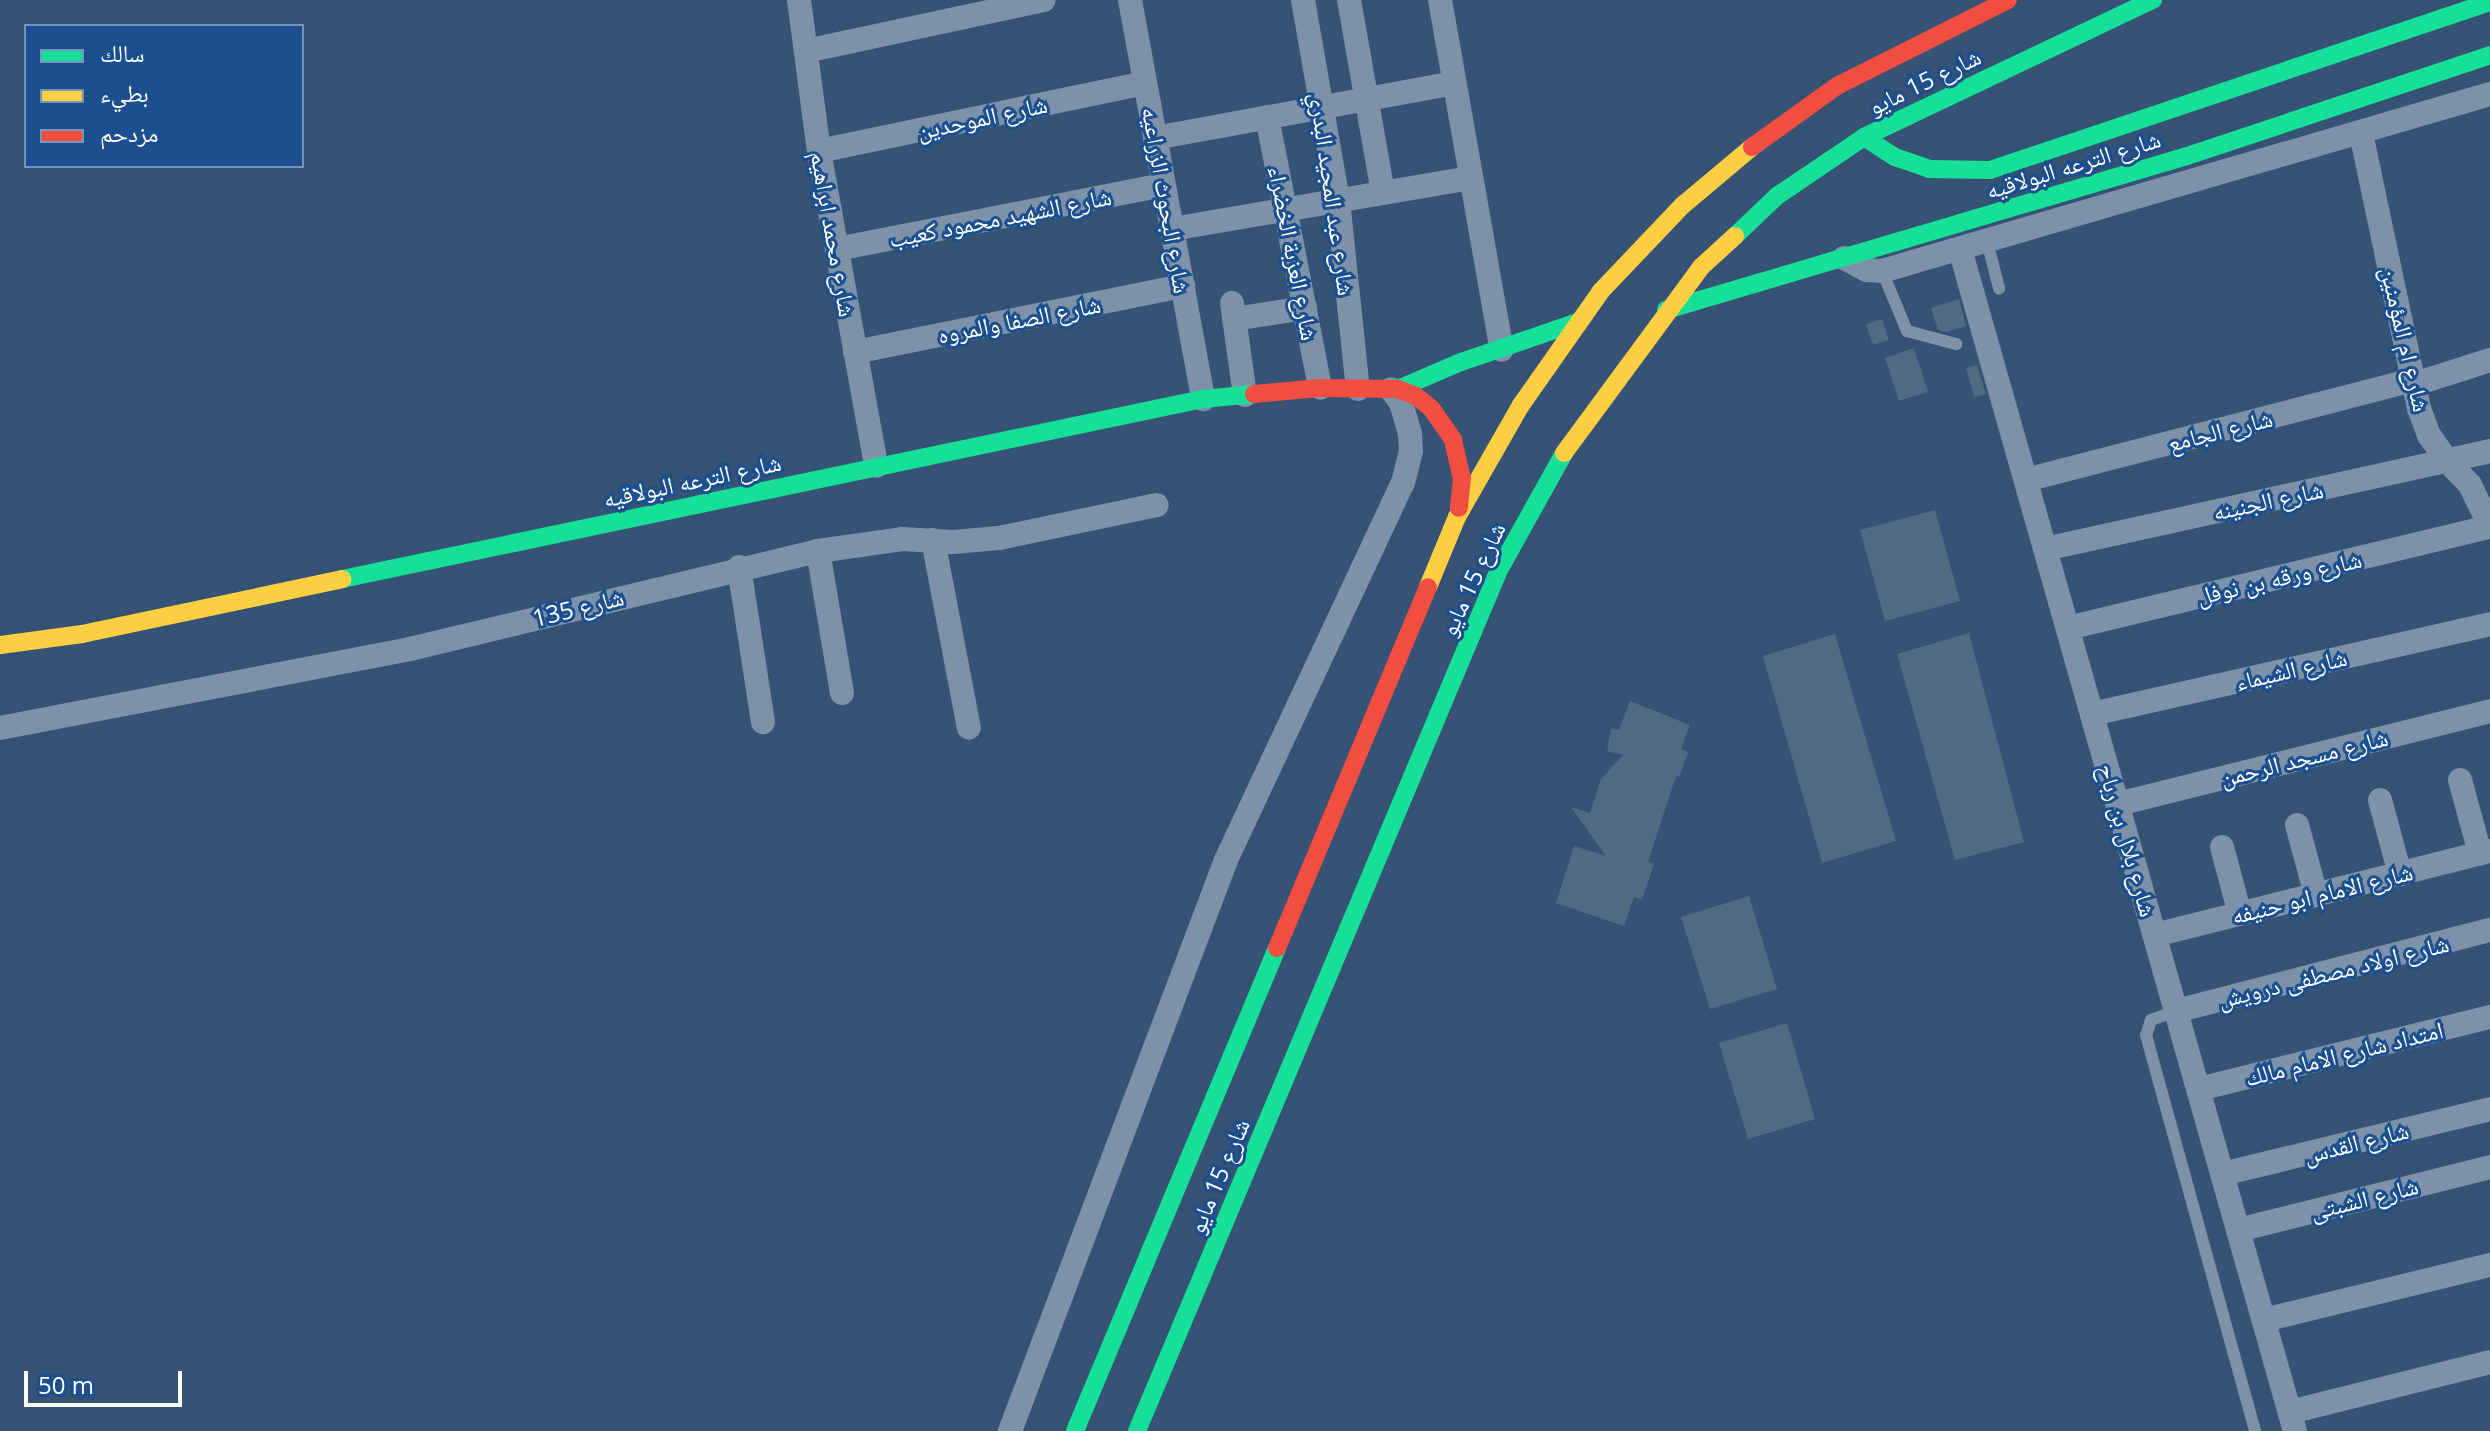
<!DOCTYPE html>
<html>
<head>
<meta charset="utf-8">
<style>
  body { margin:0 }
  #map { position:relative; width:2490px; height:1431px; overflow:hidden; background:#365274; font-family:"Open Sans","Noto Naskh Arabic",sans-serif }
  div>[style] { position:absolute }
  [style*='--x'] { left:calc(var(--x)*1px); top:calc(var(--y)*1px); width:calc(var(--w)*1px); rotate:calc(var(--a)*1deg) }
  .building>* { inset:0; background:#526984 }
  .lane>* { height:12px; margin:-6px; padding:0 6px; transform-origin:6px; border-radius:6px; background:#7d92a8 }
  .street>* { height:24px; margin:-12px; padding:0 12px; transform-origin:12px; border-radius:12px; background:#7d92a8 }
  .fast>* { height:18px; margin:-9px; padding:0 9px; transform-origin:9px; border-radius:9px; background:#16e098 }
  .slow>* { height:18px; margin:-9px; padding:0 9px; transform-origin:9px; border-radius:9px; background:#ffcf43 }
  .jam>* { height:18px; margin:-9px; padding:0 9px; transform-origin:9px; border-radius:9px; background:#f24e42 }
  span { translate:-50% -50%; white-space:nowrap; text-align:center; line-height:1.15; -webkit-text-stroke:6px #1b4f8f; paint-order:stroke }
  .street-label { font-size:24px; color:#fff }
  .legend { position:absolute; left:24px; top:24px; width:280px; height:144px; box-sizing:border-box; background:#1b4f8f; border:2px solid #7695bc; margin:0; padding:10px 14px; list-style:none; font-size:24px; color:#fff }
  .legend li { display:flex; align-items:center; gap:16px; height:40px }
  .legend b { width:40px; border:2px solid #7695bc }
  .scale { position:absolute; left:24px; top:1371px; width:158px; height:36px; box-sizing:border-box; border:4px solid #fff; border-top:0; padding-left:10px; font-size:24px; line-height:28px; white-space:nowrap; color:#fff; -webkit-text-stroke:6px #1b4f8f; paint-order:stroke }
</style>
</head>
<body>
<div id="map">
  <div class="building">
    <i style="clip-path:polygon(1959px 299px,1966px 326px,1947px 332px,1938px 330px,1931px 308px)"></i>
    <i style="clip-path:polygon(1882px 319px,1889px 340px,1873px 345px,1866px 324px)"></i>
    <i style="clip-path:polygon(1914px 348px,1928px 392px,1899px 401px,1885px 358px)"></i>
    <i style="clip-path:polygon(1977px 365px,1986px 394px,1974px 397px,1966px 368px)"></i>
    <i style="clip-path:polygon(1935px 510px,1960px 601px,1885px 621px,1860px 530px)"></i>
    <i style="clip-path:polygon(1969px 633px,2024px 842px,1955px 860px,1897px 654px)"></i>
    <i style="clip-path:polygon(1835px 634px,1896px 841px,1822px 863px,1763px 656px)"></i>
    <i style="clip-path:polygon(1630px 701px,1690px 725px,1681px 749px,1688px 752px,1679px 777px,1676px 776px,1648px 862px,1654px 864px,1642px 900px,1634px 897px,1624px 926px,1556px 903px,1574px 846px,1606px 856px,1571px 807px,1590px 813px,1601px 779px,1623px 755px,1607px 751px,1611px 728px,1619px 730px)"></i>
    <i style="clip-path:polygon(1749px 896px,1777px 989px,1710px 1009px,1681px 917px)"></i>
    <i style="clip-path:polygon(1787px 1023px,1815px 1119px,1748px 1139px,1719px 1043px)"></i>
  </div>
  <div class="lane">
    <i style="--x:1987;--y:241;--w:49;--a:75.7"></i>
    <i style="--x:1882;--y:271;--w:65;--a:67.4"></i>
    <i style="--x:1907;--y:331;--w:51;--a:14.9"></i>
    <i style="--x:2176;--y:1011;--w:27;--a:160"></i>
    <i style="--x:2151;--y:1020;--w:16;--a:108"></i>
    <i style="--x:2146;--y:1035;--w:411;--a:74.6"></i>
  </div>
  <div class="street">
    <i style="--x:799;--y:0;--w:152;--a:82.5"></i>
    <i style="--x:819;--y:151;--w:320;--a:79.7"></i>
    <i style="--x:1130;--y:0;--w:406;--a:79.6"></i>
    <i style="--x:1303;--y:0;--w:203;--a:80.1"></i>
    <i style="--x:1338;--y:200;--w:190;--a:84"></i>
    <i style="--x:1349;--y:0;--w:196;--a:80"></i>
    <i style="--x:1440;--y:0;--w:355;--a:80"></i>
    <i style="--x:806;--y:51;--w:243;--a:-12.1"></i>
    <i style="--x:1267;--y:117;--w:276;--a:78.9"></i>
    <i style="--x:2361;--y:133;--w:281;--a:78.1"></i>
    <i style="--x:2419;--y:408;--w:29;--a:70"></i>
    <i style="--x:2429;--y:435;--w:32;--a:55"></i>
    <i style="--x:2447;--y:461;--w:33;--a:46"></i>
    <i style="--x:2470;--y:485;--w:46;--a:64"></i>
    <i style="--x:1155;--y:138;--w:304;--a:-10.4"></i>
    <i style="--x:819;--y:151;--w:333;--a:-11.8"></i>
    <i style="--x:1172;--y:229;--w:302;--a:-9.7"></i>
    <i style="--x:837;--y:249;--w:333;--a:-11.1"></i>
    <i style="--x:1960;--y:249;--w:1229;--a:74.18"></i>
    <i style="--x:1844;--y:258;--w:26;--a:28"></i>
    <i style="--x:1867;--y:270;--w:15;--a:4"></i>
    <i style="--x:1882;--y:271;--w:633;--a:-16.23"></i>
    <i style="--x:1232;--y:303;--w:93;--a:82"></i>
    <i style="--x:1234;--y:319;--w:72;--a:-8.8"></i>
    <i style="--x:855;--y:352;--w:335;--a:-11.4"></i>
    <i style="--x:2415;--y:384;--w:79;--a:-17.7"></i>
    <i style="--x:2026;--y:480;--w:401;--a:-14.5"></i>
    <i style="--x:933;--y:540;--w:191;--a:79.2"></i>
    <i style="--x:2045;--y:549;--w:456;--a:-12.4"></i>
    <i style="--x:818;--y:551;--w:144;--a:80.4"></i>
    <i style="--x:739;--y:567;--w:157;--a:81.2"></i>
    <i style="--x:2068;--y:628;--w:434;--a:-13.5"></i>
    <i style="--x:2092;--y:714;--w:408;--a:-12.7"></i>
    <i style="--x:0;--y:728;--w:418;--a:-10.9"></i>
    <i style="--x:410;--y:649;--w:420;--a:-13.5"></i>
    <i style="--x:818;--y:551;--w:85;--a:-8.1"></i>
    <i style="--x:902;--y:539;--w:51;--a:3.4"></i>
    <i style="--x:953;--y:542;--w:46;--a:-5"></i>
    <i style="--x:999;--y:538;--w:161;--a:-11.8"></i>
    <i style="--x:2460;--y:780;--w:76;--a:74.7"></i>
    <i style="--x:2380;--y:800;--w:77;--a:74.9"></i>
    <i style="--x:2118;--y:804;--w:383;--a:-14"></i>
    <i style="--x:2297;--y:825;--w:73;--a:74.8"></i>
    <i style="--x:2222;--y:847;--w:69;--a:75"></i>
    <i style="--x:2155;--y:935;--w:345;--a:-14.1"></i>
    <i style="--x:2176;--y:1011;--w:324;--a:-14.5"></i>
    <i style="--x:2199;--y:1089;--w:300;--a:-13.9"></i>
    <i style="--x:2222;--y:1174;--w:276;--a:-13.6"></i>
    <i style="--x:2238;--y:1230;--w:260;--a:-14"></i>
    <i style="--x:2264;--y:1320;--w:233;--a:-13.7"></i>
    <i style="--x:2290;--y:1412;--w:206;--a:-14"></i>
    <i style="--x:1010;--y:1431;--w:610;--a:-69.28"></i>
    <i style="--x:1226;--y:860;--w:416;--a:-64.9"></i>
    <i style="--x:1403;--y:483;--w:33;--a:-76"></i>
    <i style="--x:1411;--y:451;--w:17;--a:-93"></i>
    <i style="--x:1410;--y:434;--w:32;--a:-106"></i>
    <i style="--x:1401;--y:403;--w:17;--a:-126"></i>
  </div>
  <div class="fast">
    <i style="--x:1864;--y:137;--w:37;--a:33"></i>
    <i style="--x:1895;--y:157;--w:36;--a:19"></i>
    <i style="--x:1929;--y:169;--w:61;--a:0.9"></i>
    <i style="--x:1990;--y:170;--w:527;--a:-18.57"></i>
    <i style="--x:1735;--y:236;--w:58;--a:-43.6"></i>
    <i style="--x:1777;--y:196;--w:105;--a:-34.1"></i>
    <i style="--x:1864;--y:137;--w:320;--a:-25.4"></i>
    <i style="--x:1666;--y:310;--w:543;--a:-16.47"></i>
    <i style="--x:2187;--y:156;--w:319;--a:-18.4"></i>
    <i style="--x:1398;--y:389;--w:69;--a:-23.2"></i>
    <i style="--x:1461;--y:362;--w:124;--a:-18.9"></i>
    <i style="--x:342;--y:579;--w:880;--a:-11.81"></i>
    <i style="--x:1203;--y:399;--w:51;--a:-5.6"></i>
    <i style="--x:1075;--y:1431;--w:524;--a:-67.3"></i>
    <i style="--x:1137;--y:1431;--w:934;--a:-67.2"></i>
    <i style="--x:1499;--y:570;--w:134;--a:-60.9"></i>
  </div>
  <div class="slow">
    <i style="--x:1564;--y:453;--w:231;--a:-53.6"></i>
    <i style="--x:1701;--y:267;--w:46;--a:-42.4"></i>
    <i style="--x:1428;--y:587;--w:76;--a:-67.5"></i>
    <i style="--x:1457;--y:517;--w:129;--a:-60.3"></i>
    <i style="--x:1521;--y:405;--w:139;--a:-54.9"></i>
    <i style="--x:1601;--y:291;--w:119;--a:-46.4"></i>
    <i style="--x:1683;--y:205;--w:90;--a:-40"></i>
    <i style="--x:0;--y:645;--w:83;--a:-7.6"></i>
    <i style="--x:82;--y:634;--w:266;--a:-11.9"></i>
  </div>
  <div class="jam">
    <i style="--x:1752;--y:147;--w:105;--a:-35.7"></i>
    <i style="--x:1837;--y:86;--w:191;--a:-26.7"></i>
    <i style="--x:1254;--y:394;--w:66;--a:-5.2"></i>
    <i style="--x:1320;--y:388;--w:78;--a:0.7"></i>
    <i style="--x:1398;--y:389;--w:19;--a:21"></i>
    <i style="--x:1416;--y:396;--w:19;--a:39"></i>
    <i style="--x:1431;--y:408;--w:39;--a:55"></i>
    <i style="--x:1453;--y:440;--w:39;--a:77"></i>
    <i style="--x:1462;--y:478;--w:30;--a:96"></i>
    <i style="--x:1277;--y:948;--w:391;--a:-67.3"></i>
  </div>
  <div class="street-label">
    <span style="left:1924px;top:81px;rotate:-26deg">شارع 15 مايو</span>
    <span style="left:982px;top:117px;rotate:-12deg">شارع الموحدين</span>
    <span style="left:2073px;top:164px;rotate:-17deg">شارع الترعه البولاقيه</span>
    <span style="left:1333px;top:194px;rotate:82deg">شارع عبد المجيد البدري</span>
    <span style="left:1167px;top:200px;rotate:80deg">شارع البحوث الزراعيه</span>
    <span style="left:1000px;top:217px;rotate:-11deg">شارع الشهيد محمود كعيب</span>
    <span style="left:834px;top:234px;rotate:80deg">شارع محمد ابراهيم</span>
    <span style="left:1294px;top:253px;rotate:79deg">شارع العزبة الخضراء</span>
    <span style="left:1019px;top:319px;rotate:-11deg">شارع الصفا والمروه</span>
    <span style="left:2406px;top:339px;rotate:77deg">شارع ام المؤمنين</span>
    <span style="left:2220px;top:430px;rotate:-14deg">شارع الجامع</span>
    <span style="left:692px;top:480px;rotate:-12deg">شارع الترعه البولاقيه</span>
    <span style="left:2268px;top:500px;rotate:-12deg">شارع الجنينه</span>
    <span style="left:2279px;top:577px;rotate:-13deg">شارع ورقه بن نوفل</span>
    <span style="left:1472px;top:579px;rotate:-65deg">شارع 15 مايو</span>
    <span style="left:578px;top:607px;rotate:-14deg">شارع 135</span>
    <span style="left:2291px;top:669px;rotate:-13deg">شارع الشيماء</span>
    <span style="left:2304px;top:757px;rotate:-14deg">شارع مسجد الرحمن</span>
    <span style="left:2128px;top:840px;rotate:74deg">شارع بلال بن رباح</span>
    <span style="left:2322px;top:893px;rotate:-14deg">شارع الامام ابو حنيفه</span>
    <span style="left:2333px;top:971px;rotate:-14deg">شارع اولاد مصطفى درويش</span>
    <span style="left:2344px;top:1053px;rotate:-14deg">امتداد شارع الامام مالك</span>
    <span style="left:2356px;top:1142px;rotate:-14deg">شارع القدس</span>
    <span style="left:1218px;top:1176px;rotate:-67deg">شارع 15 مايو</span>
    <span style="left:2364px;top:1198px;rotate:-14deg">شارع الشبتى</span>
  </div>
  <ul class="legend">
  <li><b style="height:10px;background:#16e098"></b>سالك</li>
  <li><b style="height:10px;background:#ffcf43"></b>بطيء</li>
  <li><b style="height:10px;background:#f24e42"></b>مزدحم</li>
  </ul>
  <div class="scale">50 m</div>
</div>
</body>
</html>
